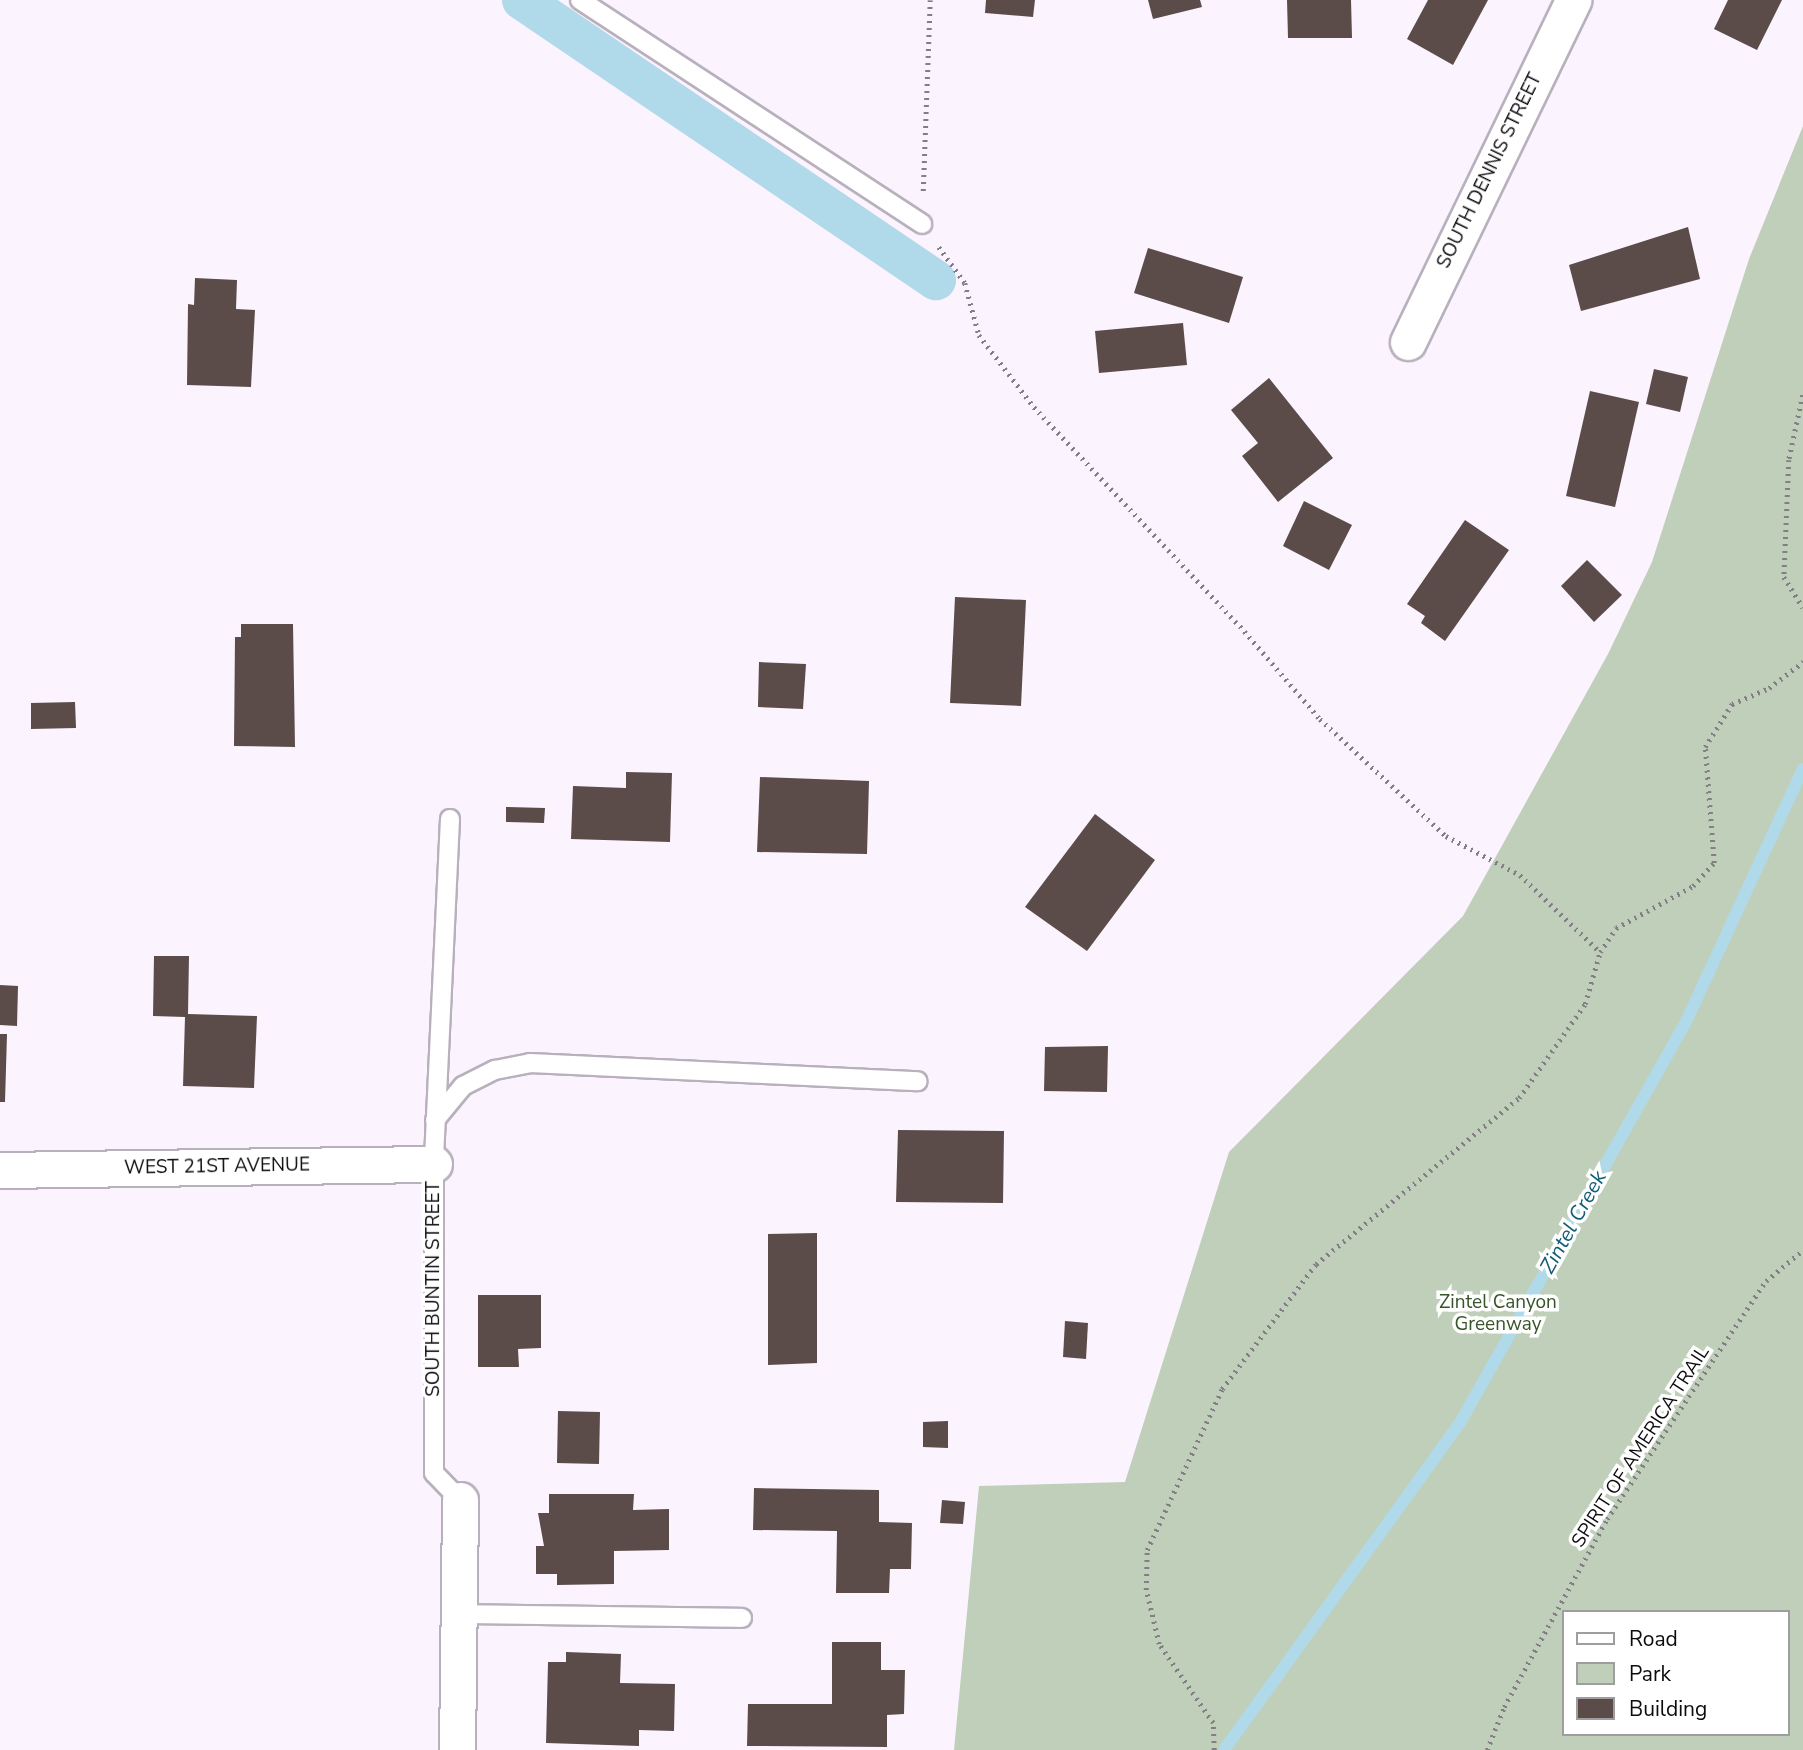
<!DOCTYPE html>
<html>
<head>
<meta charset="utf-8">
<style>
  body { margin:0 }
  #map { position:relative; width:1803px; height:1750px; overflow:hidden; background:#fbf3fe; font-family:"Nunito Sans",sans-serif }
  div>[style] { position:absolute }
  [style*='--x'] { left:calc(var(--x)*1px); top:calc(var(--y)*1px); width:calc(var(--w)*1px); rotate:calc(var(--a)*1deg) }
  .green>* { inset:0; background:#c0cfba }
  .stream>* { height:12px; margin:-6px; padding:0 6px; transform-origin:6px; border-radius:6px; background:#b0d9ea }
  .canal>* { height:40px; margin:-20px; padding:0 20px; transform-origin:20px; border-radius:20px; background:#b0d9ea }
  .building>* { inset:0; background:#5b4c49 }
  .path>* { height:4.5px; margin-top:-2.25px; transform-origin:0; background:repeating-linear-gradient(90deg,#837d85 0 2px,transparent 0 7px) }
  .roads { filter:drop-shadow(2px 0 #b9b0bd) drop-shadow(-2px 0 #b9b0bd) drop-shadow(0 2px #b9b0bd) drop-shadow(0 -2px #b9b0bd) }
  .service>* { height:18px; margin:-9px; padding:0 9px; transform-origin:9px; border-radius:9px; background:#fff }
  .minor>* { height:35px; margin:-17.5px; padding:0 17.5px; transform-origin:17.5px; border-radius:17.5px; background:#fff }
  span { translate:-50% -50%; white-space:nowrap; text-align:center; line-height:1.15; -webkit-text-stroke:7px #fff; paint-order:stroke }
  .street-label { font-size:19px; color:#0e0b0f }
  .park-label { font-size:19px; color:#375529 }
  .water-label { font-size:21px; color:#125e76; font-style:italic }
  .legend { position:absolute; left:1562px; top:1610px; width:228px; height:126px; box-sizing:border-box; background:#fff; border:2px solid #9f9d9f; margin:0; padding:9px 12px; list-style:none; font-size:21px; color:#0e0b0f }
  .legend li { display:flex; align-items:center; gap:14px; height:35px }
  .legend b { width:35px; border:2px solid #9f9d9f }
</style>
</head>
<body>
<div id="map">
  <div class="green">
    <i style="clip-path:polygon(evenodd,1803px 126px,1803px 1750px,954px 1750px,979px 1486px,1125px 1482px,1229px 1152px,1463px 916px,1608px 654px,1652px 562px,1749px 259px,1803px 126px,1563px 1612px,1787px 1612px,1787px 1734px,1563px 1734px,1563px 1612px)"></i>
  </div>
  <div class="stream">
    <i style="--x:1224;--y:1750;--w:405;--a:-54.2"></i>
    <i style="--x:1461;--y:1421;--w:456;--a:-60.6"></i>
    <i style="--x:1685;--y:1024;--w:281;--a:-65.2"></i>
  </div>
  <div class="canal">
    <i style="--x:522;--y:0;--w:500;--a:34.1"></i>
  </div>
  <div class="building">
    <i style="clip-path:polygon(986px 0,1035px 0,1033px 17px,985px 13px)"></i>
    <i style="clip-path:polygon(1148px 0,1200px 0,1202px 7px,1153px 19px)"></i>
    <i style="clip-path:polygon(1287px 0,1351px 0,1352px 38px,1288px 38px)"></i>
    <i style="clip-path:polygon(1428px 0,1488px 0,1453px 65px,1407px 39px)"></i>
    <i style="clip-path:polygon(1728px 0,1782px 0,1757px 50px,1714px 29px)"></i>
    <i style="clip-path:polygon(1688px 227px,1700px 279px,1581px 311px,1569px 265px)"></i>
    <i style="clip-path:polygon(1148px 248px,1243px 277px,1229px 323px,1134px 293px)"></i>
    <i style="clip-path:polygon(195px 278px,237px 280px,236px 309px,255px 310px,251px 387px,187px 385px,188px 304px,194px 305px)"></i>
    <i style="clip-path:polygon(1183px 323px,1187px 365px,1099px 373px,1095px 331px)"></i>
    <i style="clip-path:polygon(1654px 369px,1688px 377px,1680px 412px,1646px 404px)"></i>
    <i style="clip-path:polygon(1269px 378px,1333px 458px,1278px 502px,1242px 456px,1258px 443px,1231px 410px)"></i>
    <i style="clip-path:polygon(1590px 391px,1639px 402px,1615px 507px,1566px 496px)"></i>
    <i style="clip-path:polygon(1304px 501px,1352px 525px,1329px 570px,1283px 546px)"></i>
    <i style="clip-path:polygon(1465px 520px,1509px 550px,1445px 641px,1421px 623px,1425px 616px,1407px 604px)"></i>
    <i style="clip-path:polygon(1587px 560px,1622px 595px,1594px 622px,1561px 586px)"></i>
    <i style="clip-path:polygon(955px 597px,1026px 600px,1021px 706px,950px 703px)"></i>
    <i style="clip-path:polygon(241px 624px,293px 624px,295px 747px,234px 746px,235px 637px,241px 637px)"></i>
    <i style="clip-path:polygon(759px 662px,806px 664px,803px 709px,758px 707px)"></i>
    <i style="clip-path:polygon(75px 702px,76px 728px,31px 729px,31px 703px)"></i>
    <i style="clip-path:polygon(626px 772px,672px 773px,670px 842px,571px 839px,573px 786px,626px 788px)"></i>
    <i style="clip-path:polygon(760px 777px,869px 781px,867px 854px,757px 852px)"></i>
    <i style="clip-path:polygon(506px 807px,545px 808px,544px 823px,506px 822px)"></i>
    <i style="clip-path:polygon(1095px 814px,1155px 860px,1087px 951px,1025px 907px)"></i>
    <i style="clip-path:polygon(154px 956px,189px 956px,188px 1014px,257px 1016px,254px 1088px,183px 1086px,185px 1017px,153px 1016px)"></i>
    <i style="clip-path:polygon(0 985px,18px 986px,17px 1026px,0 1025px)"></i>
    <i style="clip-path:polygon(0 1034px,7px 1034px,5px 1102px,0 1102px)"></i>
    <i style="clip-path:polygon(1108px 1046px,1107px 1092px,1044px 1091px,1045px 1047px)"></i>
    <i style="clip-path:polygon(898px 1130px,1004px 1131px,1003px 1203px,896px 1202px)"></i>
    <i style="clip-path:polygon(817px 1233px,817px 1363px,768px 1365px,768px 1234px)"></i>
    <i style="clip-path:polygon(478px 1295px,541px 1295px,541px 1348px,518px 1349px,519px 1367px,478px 1367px)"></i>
    <i style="clip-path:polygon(1065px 1321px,1088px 1323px,1086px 1359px,1063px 1357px)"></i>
    <i style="clip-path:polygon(558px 1411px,600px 1412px,599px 1464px,557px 1463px)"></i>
    <i style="clip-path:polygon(948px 1421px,948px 1448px,923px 1447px,923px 1422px)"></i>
    <i style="clip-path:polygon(754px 1488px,879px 1490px,879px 1522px,912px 1523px,911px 1569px,890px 1569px,889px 1593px,836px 1593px,837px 1531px,753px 1530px)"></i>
    <i style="clip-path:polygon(549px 1494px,634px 1494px,633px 1510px,669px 1509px,669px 1550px,614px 1551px,614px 1584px,557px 1585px,557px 1574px,536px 1574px,536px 1546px,544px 1546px,538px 1513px,549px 1513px)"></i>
    <i style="clip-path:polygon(942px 1500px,965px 1502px,963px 1524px,940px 1523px)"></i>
    <i style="clip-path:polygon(832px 1642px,881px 1642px,881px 1670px,905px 1670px,904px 1714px,887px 1715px,887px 1747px,747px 1746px,748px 1704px,832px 1704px)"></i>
    <i style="clip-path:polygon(566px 1652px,621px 1654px,620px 1683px,675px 1684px,674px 1731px,639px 1730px,639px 1746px,546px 1743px,548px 1662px,566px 1662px)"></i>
  </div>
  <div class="path">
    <i style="--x:923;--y:191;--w:191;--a:-87.9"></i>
    <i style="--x:939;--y:247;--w:44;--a:54.2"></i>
    <i style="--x:965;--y:283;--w:54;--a:74.9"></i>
    <i style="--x:979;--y:335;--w:91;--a:52.6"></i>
    <i style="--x:1034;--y:407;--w:301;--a:46.8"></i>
    <i style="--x:1240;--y:626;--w:123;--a:49.3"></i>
    <i style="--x:1320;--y:719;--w:172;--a:42.9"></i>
    <i style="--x:1446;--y:836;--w:84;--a:27.8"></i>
    <i style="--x:1520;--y:875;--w:111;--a:43.9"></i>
    <i style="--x:1803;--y:395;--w:66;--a:102.2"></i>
    <i style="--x:1789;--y:460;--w:117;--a:92.4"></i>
    <i style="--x:1784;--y:577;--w:36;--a:58"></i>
    <i style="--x:1214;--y:1750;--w:27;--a:-92"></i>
    <i style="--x:1213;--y:1723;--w:96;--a:-124.4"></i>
    <i style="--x:1159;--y:1644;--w:56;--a:-103.5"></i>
    <i style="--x:1146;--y:1590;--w:40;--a:-88.6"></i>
    <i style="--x:1147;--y:1550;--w:178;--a:-65"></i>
    <i style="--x:1222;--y:1389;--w:156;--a:-53.1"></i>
    <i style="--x:1316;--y:1264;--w:262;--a:-39.3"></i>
    <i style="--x:1519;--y:1098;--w:115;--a:-54.9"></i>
    <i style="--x:1585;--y:1004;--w:54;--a:-73.9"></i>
    <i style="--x:1600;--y:952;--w:29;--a:-56"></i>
    <i style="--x:1616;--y:928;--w:88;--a:-28.6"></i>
    <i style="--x:1693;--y:886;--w:31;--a:-48"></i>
    <i style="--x:1714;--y:863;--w:116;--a:-94.4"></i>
    <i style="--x:1705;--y:747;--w:51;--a:-57.9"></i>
    <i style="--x:1732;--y:704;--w:40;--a:-23.4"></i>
    <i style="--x:1769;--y:688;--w:43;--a:-37.4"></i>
    <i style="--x:1487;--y:1750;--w:46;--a:-68.4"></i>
    <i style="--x:1504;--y:1707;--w:214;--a:-61.3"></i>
    <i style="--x:1607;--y:1519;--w:286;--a:-56.3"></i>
    <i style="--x:1766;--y:1281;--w:48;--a:-40"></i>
  </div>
  <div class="roads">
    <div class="service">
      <i style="--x:580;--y:0;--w:409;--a:33.2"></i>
      <i style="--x:450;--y:819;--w:345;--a:92.7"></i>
      <i style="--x:434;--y:1164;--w:309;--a:90"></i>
      <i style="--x:434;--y:1473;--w:37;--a:46"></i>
      <i style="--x:435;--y:1120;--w:44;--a:-50.5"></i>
      <i style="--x:463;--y:1086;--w:36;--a:-27"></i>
      <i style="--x:495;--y:1070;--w:36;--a:-11"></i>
      <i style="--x:530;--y:1063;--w:388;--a:2.7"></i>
      <i style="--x:459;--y:1614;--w:283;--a:0.8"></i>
    </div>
    <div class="minor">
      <i style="--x:1408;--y:342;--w:380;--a:-64.2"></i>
      <i style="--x:0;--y:1170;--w:434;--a:-0.8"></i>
      <i style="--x:457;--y:1750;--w:250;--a:-89.3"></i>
    </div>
  </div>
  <div class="street-label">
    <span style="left:1490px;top:171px;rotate:-64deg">SOUTH DENNIS STREET</span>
    <span style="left:217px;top:1167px;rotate:-1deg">WEST 21ST AVENUE</span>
    <span style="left:434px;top:1289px;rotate:-90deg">SOUTH BUNTIN STREET</span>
    <span style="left:1641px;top:1447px;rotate:-57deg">SPIRIT OF AMERICA TRAIL</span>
  </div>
  <div class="park-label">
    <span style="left:1498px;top:1314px">Zintel Canyon<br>Greenway</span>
  </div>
  <div class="water-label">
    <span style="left:1573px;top:1222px;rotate:-61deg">Zintel Creek</span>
  </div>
  <ul class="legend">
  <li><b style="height:9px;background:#fff"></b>Road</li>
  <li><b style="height:19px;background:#c0cfba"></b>Park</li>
  <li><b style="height:19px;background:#5b4c49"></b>Building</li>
  </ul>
</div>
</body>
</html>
